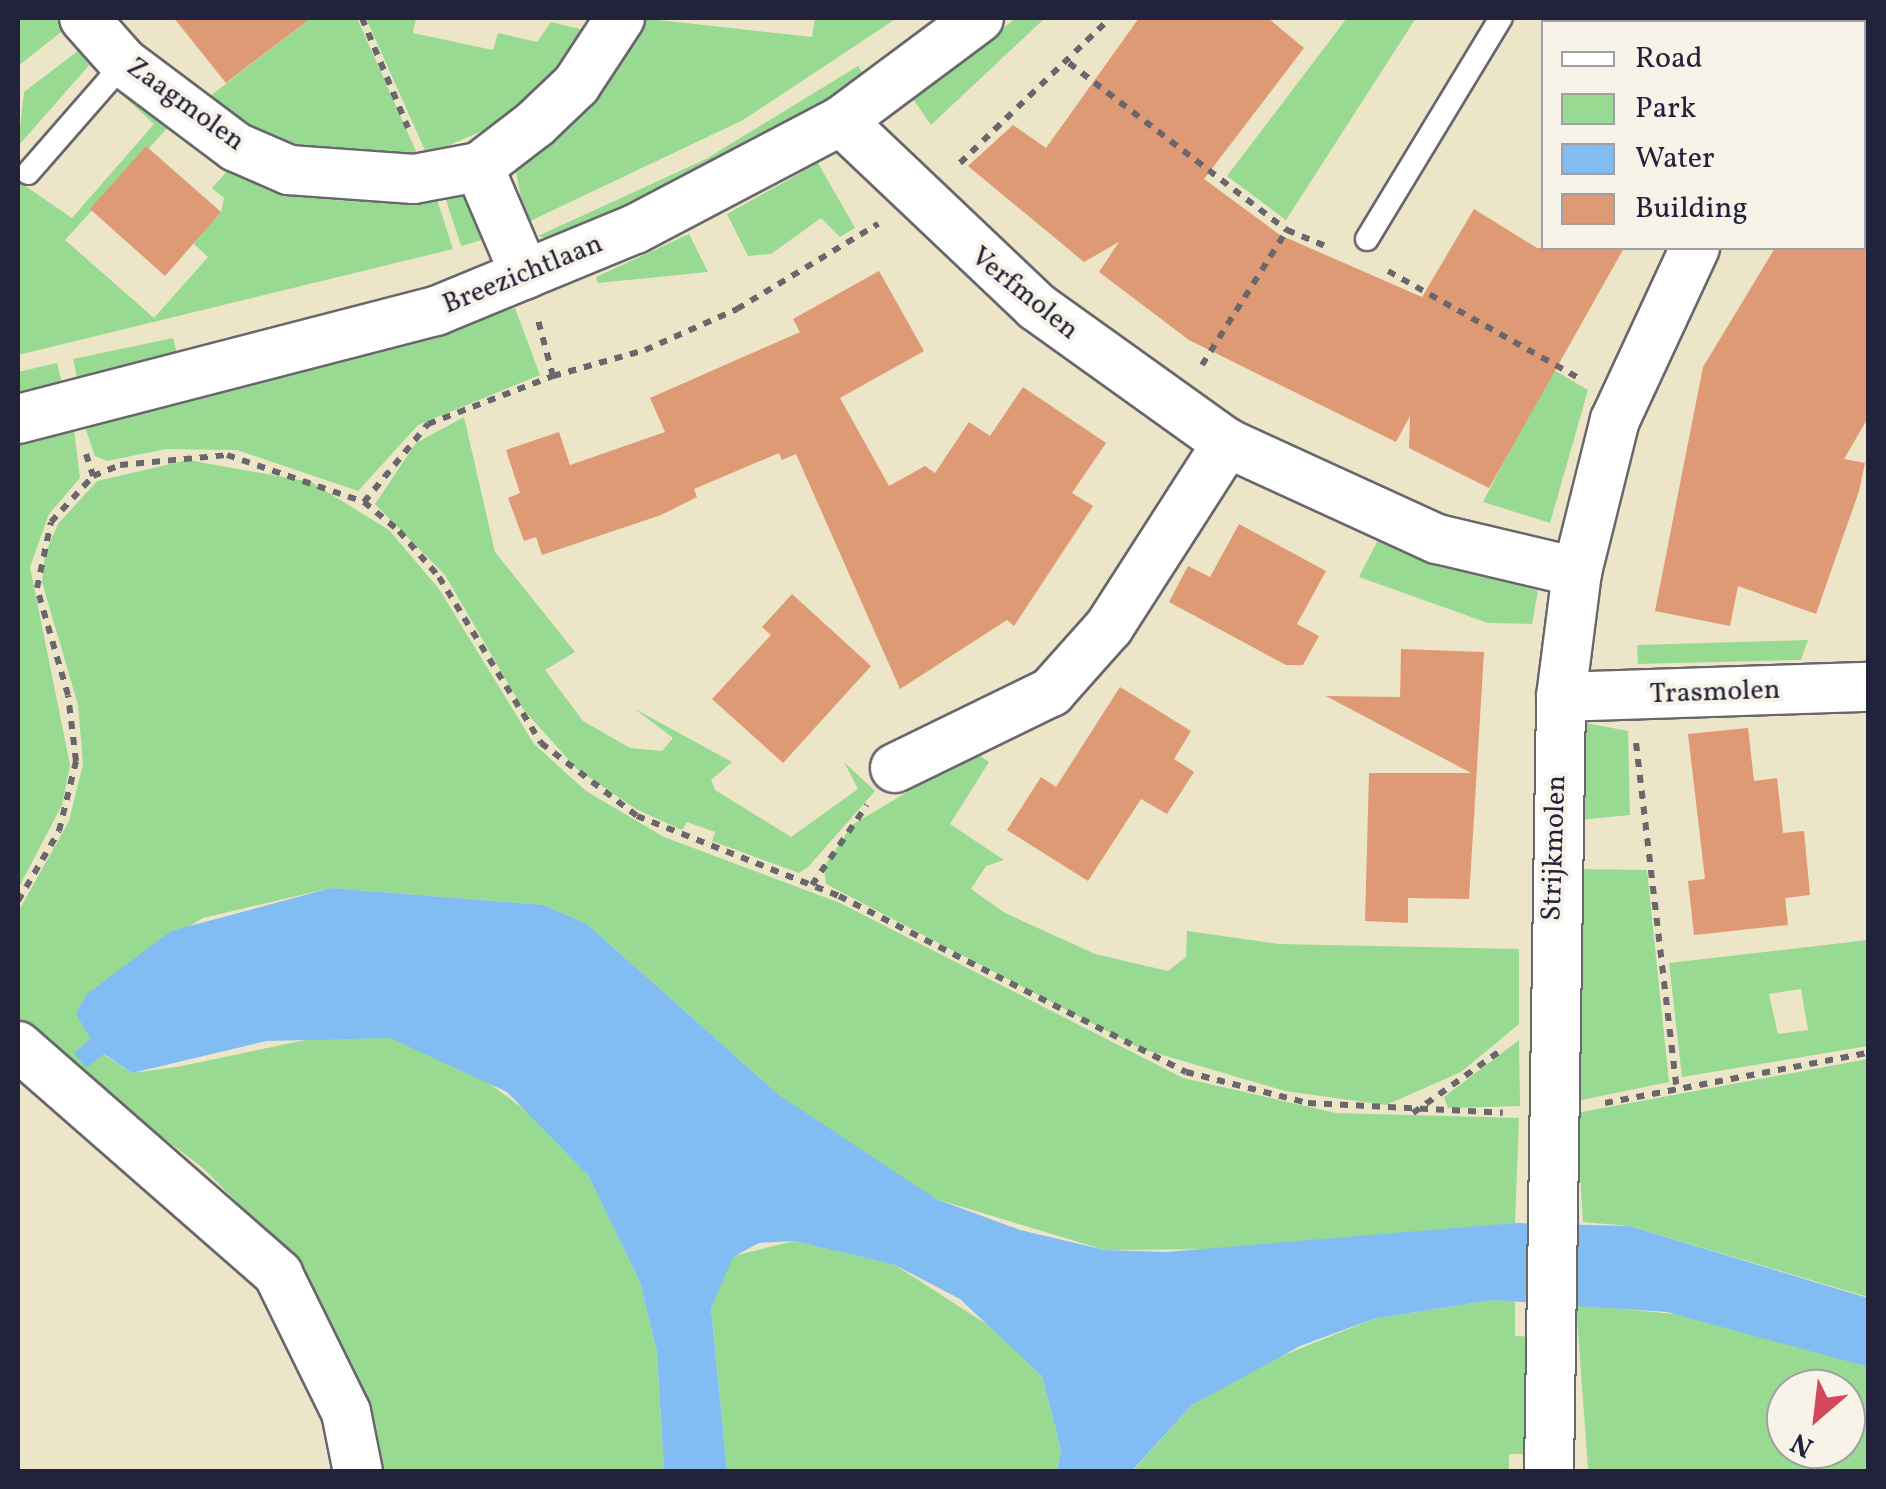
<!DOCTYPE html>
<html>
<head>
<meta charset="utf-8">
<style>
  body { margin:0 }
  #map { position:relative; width:1886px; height:1489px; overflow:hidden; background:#ede5c8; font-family:Vollkorn,serif }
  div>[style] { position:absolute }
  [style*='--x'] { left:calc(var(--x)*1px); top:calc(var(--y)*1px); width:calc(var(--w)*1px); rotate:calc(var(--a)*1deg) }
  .green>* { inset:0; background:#98da92 }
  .water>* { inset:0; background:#81bdf3 }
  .building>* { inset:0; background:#de9a74 }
  .path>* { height:6px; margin-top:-3px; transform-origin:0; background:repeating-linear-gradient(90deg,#69666c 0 8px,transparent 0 16px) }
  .roads { filter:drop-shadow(2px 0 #69666c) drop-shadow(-2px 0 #69666c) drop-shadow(0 2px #69666c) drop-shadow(0 -2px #69666c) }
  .lane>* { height:22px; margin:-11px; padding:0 11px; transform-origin:11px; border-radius:11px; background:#fff }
  .street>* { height:48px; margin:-24px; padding:0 24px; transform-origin:24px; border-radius:24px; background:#fff }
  span { translate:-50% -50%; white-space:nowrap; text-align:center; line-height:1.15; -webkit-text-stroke:8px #f7f3e8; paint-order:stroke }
  .street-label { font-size:28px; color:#22223b }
  .frame { position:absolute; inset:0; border:20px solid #22223b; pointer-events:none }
  .legend { position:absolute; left:1541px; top:20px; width:325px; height:230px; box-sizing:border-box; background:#f7f3e8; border:2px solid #a29fa3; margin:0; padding:12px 18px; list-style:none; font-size:30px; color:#22223b }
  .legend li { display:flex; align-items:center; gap:20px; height:50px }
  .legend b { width:50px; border:2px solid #a29fa3 }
  .north { position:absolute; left:1766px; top:1369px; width:100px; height:100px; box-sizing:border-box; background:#f7f3e8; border:2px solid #a29fa3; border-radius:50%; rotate:208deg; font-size:28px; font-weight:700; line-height:40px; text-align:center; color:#22223b }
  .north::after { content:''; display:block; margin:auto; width:35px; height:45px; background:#d1495b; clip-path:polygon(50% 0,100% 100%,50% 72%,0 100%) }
</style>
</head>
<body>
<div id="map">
  <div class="green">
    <i style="clip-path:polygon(18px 18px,64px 18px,70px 25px,18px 66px)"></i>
    <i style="clip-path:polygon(311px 18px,357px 18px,419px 158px,312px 158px,201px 103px)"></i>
    <i style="clip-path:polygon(366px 18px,416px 18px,413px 33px,493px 50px,498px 33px,537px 42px,551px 22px,593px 32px,502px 122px,427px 155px)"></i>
    <i style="clip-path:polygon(641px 18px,812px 37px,815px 18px,897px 18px,743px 120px,526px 223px,515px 167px)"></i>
    <i style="clip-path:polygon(1016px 18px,1045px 18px,931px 125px,913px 99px)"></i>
    <i style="clip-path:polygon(1347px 18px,1416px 18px,1286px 220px,1227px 176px)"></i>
    <i style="clip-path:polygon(87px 44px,92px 62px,18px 146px,24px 92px)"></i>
    <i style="clip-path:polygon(858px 66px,866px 79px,770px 140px,553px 241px,538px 236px,706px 159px)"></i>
    <i style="clip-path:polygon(132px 89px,171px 124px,65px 240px,154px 318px,208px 257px,193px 243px,221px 212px,224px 198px,212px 188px,232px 166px,335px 198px,434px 190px,453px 249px,18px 355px,18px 181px,72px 218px,154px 124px,119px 92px)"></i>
    <i style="clip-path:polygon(818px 163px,855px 228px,840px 237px,821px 218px,771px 254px,748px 256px,727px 214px)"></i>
    <i style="clip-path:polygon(442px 188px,472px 193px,496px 236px,461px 246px)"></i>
    <i style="clip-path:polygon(689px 234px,708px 272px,598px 283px,596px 277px)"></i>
    <i style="clip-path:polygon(515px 308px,540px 375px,418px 425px,358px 491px,237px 450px,166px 449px,107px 461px,95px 456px,85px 427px)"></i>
    <i style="clip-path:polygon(173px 338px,177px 354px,78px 383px,73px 359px)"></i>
    <i style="clip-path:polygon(57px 363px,63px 387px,18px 398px,18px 372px)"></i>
    <i style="clip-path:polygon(1552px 369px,1588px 390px,1550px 523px,1483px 502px)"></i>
    <i style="clip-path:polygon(464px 417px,495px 552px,575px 652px,545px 670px,583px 721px,630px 748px,662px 751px,673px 738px,635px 709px,732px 762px,711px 780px,715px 790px,791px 837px,858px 789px,844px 762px,875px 791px,808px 867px,799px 873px,712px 841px,715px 832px,687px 822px,682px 830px,636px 809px,577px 769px,523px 709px,445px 575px,375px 504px,416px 443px)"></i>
    <i style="clip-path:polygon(74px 430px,80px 478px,49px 514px,30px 567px,70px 765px,62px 805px,18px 889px,18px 444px)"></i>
    <i style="clip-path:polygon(188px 460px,311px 482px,389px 530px,439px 589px,534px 744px,586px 791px,664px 837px,840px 903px,1183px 1078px,1336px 1113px,1519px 1118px,1515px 1223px,1236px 1249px,1105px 1250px,936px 1199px,866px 1157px,779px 1095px,587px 924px,544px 905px,331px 888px,203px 918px,144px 954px,91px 1039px,85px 1067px,103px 1054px,132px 1073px,177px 1067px,334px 1034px,390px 1038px,467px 1067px,548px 1127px,588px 1175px,640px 1282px,657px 1352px,664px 1471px,385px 1471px,347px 1354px,287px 1253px,204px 1169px,18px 1027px,18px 912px,69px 821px,83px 764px,78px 705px,42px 582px,45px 554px,58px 524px,97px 481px)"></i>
    <i style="clip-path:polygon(1379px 538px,1538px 591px,1532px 624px,1488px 623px,1359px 577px)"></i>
    <i style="clip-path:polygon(1808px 640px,1801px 660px,1638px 664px,1637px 645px)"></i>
    <i style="clip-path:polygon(1581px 722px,1628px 731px,1630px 815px,1578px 820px)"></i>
    <i style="clip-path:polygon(974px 752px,989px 762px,950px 824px,1004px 860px,986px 866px,971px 889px,1005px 913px,1095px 954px,1168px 971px,1186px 957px,1187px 931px,1279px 944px,1519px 949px,1519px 1024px,1461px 1072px,1386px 1105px,1285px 1091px,1139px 1048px,826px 884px,824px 867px,852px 825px)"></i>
    <i style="clip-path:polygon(1578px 869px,1647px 870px,1669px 1082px,1576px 1101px)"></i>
    <i style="clip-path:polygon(evenodd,1868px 940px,1868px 1046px,1682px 1077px,1669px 963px,1868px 940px,1801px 989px,1808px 1030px,1778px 1034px,1769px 994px,1801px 989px)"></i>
    <i style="clip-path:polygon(1519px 1040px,1520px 1106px,1448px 1108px,1444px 1097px)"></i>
    <i style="clip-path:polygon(1868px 1059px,1868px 1297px,1629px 1226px,1583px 1222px,1576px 1113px)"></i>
    <i style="clip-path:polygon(794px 1241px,895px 1265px,1014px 1342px,1042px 1376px,1061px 1450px,1057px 1471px,727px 1471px,711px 1308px,717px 1281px,733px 1256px)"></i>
    <i style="clip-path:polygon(1492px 1300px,1515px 1301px,1515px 1336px,1535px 1337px,1532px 1438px,1524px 1454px,1509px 1454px,1509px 1469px,1132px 1472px,1192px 1405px,1245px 1371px,1373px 1319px)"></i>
    <i style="clip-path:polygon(evenodd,1576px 1304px,1693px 1316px,1868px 1367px,1868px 1471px,1588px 1469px,1576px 1304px,1786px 1389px,1846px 1389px,1846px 1449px,1786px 1449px,1786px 1389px)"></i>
  </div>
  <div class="water">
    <i style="clip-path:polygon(331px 888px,544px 905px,587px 924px,779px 1095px,936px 1199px,1020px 1230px,1105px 1250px,1166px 1252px,1515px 1223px,1629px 1226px,1868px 1298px,1868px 1367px,1667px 1312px,1492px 1300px,1373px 1319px,1300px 1346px,1192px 1405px,1132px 1471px,1057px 1471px,1061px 1450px,1042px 1376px,960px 1299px,895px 1265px,794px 1241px,759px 1243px,733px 1257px,711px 1308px,727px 1471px,664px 1471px,657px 1352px,640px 1282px,588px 1175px,507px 1092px,390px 1038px,266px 1041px,132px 1073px,104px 1054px,86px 1068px,74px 1053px,91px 1039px,76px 1014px,86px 995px,171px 931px)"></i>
  </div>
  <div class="building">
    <i style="clip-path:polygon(174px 18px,311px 18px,226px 83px)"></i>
    <i style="clip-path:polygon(1139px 18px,1268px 18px,1304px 48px,1204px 179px,1280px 235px,1422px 297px,1474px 209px,1537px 248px,1624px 248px,1489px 488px,1409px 448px,1410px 416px,1396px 442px,1189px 340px,1099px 272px,1119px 242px,1084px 262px,968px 166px,1013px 125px,1046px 148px)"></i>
    <i style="clip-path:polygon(146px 146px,221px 212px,165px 276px,90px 209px)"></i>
    <i style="clip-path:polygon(1775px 248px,1868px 248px,1868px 418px,1844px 459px,1865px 463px,1859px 491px,1816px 614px,1738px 586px,1730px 626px,1655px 611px,1703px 367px)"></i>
    <i style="clip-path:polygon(879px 271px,924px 351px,840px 398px,889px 486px,925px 466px,935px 473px,969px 422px,990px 436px,1023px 387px,1106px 443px,1072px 493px,1093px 506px,1014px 626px,1007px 620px,900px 689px,796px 454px,782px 460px,779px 453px,694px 489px,697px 497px,661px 515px,542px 555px,536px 537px,524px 541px,508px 498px,520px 493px,506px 450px,559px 432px,570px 465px,665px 432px,650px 398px,800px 332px,793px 319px)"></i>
    <i style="clip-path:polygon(1239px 524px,1326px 571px,1297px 624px,1319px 636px,1303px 665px,1286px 665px,1169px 602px,1188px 566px,1210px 577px)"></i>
    <i style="clip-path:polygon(792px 594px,871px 666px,783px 763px,712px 699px,771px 635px,762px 627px)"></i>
    <i style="clip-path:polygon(1401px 649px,1484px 652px,1469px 899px,1408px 898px,1408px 923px,1365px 921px,1369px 773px,1471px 773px,1326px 696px,1400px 697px)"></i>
    <i style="clip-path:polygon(1120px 687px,1191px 731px,1174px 759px,1194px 772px,1167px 814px,1141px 799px,1088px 881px,1007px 830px,1041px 777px,1056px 787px)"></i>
    <i style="clip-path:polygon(1748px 728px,1754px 781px,1777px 778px,1783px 833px,1804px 831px,1810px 895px,1785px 898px,1788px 925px,1694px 935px,1688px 881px,1705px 879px,1688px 734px)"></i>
  </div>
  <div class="path">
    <i style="--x:362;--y:18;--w:119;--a:67.3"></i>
    <i style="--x:1069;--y:63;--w:275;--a:37.5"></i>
    <i style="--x:1287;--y:230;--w:47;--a:22.7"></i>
    <i style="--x:960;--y:163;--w:209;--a:-44"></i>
    <i style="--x:1388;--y:271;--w:223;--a:29.3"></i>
    <i style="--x:1202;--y:365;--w:160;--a:-57.8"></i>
    <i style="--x:553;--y:376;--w:96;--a:-15.8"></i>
    <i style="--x:645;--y:350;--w:101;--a:-24"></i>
    <i style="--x:737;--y:309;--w:165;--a:-31.1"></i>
    <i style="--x:86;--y:454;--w:23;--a:72"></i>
    <i style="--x:364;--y:502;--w:101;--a:-50.6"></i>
    <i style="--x:428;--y:424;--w:134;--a:-21"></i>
    <i style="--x:553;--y:376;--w:58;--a:-105"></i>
    <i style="--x:1636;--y:743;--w:344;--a:83.3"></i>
    <i style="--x:812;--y:885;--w:97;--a:-55.5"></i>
    <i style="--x:18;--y:901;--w:81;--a:-59.6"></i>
    <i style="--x:59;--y:831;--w:72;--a:-76.3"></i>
    <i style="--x:76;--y:761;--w:66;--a:-96.9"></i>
    <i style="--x:68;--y:695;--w:111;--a:-106.2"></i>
    <i style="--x:37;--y:588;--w:67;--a:-78"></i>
    <i style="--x:51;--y:522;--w:62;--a:-47.6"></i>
    <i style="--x:93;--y:476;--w:29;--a:-22"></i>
    <i style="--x:120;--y:465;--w:107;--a:-5.3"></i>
    <i style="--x:227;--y:455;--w:145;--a:18.9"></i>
    <i style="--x:364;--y:502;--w:45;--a:39.6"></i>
    <i style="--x:399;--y:531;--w:61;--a:49"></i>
    <i style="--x:439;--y:577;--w:195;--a:58.4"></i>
    <i style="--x:541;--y:743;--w:121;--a:37.2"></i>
    <i style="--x:637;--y:816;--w:217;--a:21.6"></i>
    <i style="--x:839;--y:896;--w:389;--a:26.9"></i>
    <i style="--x:1186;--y:1072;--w:126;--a:14.3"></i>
    <i style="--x:1308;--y:1103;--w:195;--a:2.9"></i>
    <i style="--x:1605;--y:1103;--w:268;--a:-10.8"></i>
    <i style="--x:1413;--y:1113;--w:112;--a:-35.5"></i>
  </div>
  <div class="roads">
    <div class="lane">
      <i style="--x:1652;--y:18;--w:7;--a:34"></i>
      <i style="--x:28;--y:173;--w:146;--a:-48.9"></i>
      <i style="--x:1367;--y:239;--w:258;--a:-58.8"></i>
    </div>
    <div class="street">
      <i style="--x:84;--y:18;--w:60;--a:48.4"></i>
      <i style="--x:124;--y:63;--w:140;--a:36.9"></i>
      <i style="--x:236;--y:147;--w:58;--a:23.5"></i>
      <i style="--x:289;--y:170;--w:125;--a:4.1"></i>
      <i style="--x:414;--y:179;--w:66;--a:-10.5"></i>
      <i style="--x:479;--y:167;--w:71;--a:-37.5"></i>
      <i style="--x:535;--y:124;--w:57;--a:-43.6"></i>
      <i style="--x:576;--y:85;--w:80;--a:-56.7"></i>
      <i style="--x:1863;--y:22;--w:6;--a:-39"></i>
      <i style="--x:841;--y:121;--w:270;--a:43.5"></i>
      <i style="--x:1037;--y:307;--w:234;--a:35.6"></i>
      <i style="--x:1227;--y:443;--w:231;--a:24.6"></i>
      <i style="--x:1437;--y:539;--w:144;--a:13.3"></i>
      <i style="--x:1864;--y:125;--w:6;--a:45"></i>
      <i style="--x:479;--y:167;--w:117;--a:66.9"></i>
      <i style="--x:18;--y:419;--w:432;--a:-14.5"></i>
      <i style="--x:436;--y:311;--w:215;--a:-22.4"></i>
      <i style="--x:635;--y:229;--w:233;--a:-27.7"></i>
      <i style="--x:841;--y:121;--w:172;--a:-36.7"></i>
      <i style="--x:1561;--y:697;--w:307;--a:-1.9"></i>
      <i style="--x:895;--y:768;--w:174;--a:-26"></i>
      <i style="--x:1051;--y:692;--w:87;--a:-48.3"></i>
      <i style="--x:1109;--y:627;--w:219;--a:-57.3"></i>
      <i style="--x:18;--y:1046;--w:346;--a:41.2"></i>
      <i style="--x:278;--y:1274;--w:154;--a:63.8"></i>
      <i style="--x:346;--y:1412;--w:61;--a:78.7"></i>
      <i style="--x:1549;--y:1472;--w:775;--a:-89.11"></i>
      <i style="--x:1561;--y:697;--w:126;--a:-82.7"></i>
      <i style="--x:1577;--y:572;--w:157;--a:-76"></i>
      <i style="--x:1615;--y:420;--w:190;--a:-65.1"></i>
    </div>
  </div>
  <div class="street-label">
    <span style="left:185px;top:105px;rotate:36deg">Zaagmolen</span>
    <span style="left:523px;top:275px;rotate:-22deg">Breezichtlaan</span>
    <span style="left:1024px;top:294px;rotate:39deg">Verfmolen</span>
    <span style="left:1715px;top:693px;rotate:-2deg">Trasmolen</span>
    <span style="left:1555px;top:848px;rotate:-88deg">Strijkmolen</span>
  </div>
  <div class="frame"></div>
  <ul class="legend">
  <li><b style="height:12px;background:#fff"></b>Road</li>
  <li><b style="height:28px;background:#98da92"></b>Park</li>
  <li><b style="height:28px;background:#81bdf3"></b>Water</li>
  <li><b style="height:28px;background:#de9a74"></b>Building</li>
  </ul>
  <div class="north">N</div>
</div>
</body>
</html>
